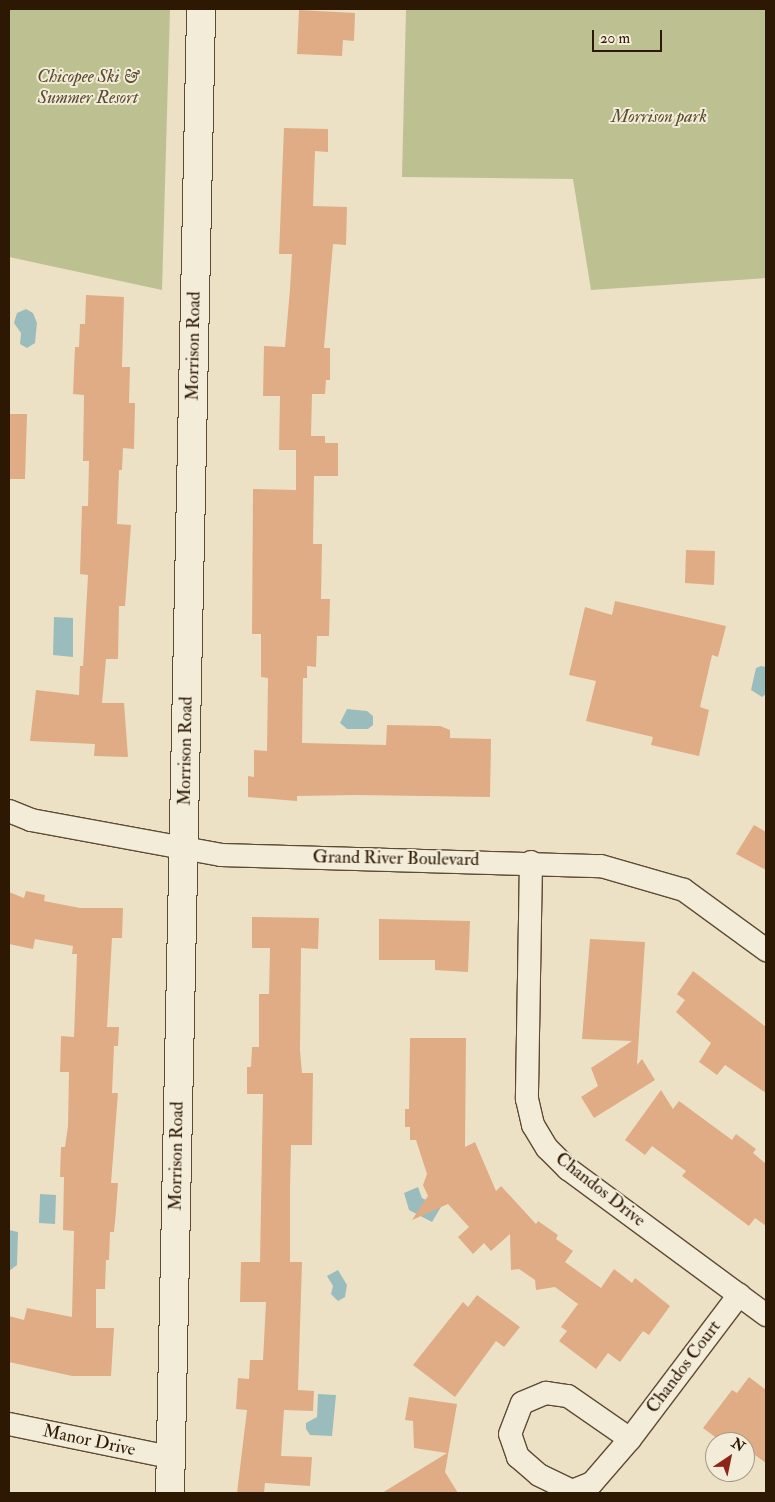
<!DOCTYPE html>
<html>
<head>
<meta charset="utf-8">
<style>
  body { margin:0 }
  #map { position:relative; width:775px; height:1502px; overflow:hidden; background:#ede1c5; font-family:"IM FELL Double Pica",serif }
  div>[style] { position:absolute }
  [style*='--x'] { left:calc(var(--x)*1px); top:calc(var(--y)*1px); width:calc(var(--w)*1px); rotate:calc(var(--a)*1deg) }
  .green>* { inset:0; background:#bdc191 }
  .water>* { inset:0; background:#9bbcbc }
  .building>* { inset:0; background:#dfac86 }
  .roads { filter:drop-shadow(1px 0 #5d4b34) drop-shadow(-1px 0 #5d4b34) drop-shadow(0 1px #5d4b34) drop-shadow(0 -1px #5d4b34) }
  .street>* { height:22px; margin:-11px; padding:0 11px; transform-origin:11px; border-radius:11px; background:#f3ecd9 }
  .secondary>* { height:28px; margin:-14px; padding:0 14px; transform-origin:14px; border-radius:14px; background:#f3ecd9 }
  span { translate:-50% -50%; white-space:nowrap; text-align:center; line-height:1.15; -webkit-text-stroke:4px #f3ecd9; paint-order:stroke }
  .park-label { font-size:18px; color:#584b2e; font-style:italic }
  .street-label { font-size:18px; color:#2d1903 }
  .frame { position:absolute; inset:0; border:10px solid #2d1903; pointer-events:none }
  .north { position:absolute; left:705px; top:1432px; width:50px; height:50px; box-sizing:border-box; background:#f3ecd9; border:1px solid #a49883; border-radius:50%; rotate:34deg; font-size:14px; font-weight:700; line-height:20px; text-align:center; color:#2d1903 }
  .north::after { content:''; display:block; margin:auto; width:18px; height:22px; background:#8f2418; clip-path:polygon(50% 0,100% 100%,50% 72%,0 100%) }
  .scale { position:absolute; left:592px; top:30px; width:70px; height:22px; box-sizing:border-box; border:2px solid #2d1903; border-top:0; padding-left:6px; font-size:15px; line-height:18px; white-space:nowrap; color:#2d1903; -webkit-text-stroke:4px #f3ecd9; paint-order:stroke }
</style>
</head>
<body>
<div id="map">
  <div class="green">
    <i style="clip-path:polygon(9px 9px,170px 9px,162px 290px,9px 257px)"></i>
    <i style="clip-path:polygon(406px 9px,766px 9px,766px 278px,591px 290px,573px 179px,402px 177px)"></i>
  </div>
  <div class="water">
    <i style="clip-path:polygon(26px 309px,33px 313px,37px 323px,35px 343px,27px 348px,20px 344px,21px 333px,14px 323px,17px 313px)"></i>
    <i style="clip-path:polygon(54px 617px,73px 618px,73px 657px,53px 655px)"></i>
    <i style="clip-path:polygon(761px 666px,766px 667px,766px 694px,762px 697px,751px 690px,756px 668px)"></i>
    <i style="clip-path:polygon(347px 709px,367px 711px,373px 716px,373px 725px,368px 729px,347px 729px,340px 723px)"></i>
    <i style="clip-path:polygon(418px 1187px,422px 1198px,441px 1207px,432px 1222px,409px 1210px,404px 1193px)"></i>
    <i style="clip-path:polygon(40px 1194px,56px 1195px,55px 1224px,39px 1223px)"></i>
    <i style="clip-path:polygon(9px 1230px,18px 1232px,17px 1265px,9px 1271px)"></i>
    <i style="clip-path:polygon(338px 1270px,347px 1285px,345px 1297px,338px 1301px,331px 1294px,333px 1286px,327px 1276px)"></i>
    <i style="clip-path:polygon(318px 1394px,336px 1395px,332px 1436px,310px 1435px,306px 1429px,306px 1423px,317px 1417px)"></i>
  </div>
  <div class="building">
    <i style="clip-path:polygon(299px 10px,355px 13px,354px 41px,343px 40px,342px 56px,297px 54px)"></i>
    <i style="clip-path:polygon(284px 128px,328px 129px,328px 152px,315px 151px,313px 206px,347px 207px,346px 245px,333px 244px,324px 348px,330px 348px,330px 380px,326px 380px,325px 394px,312px 394px,311px 436px,325px 436px,325px 443px,338px 443px,338px 476px,314px 476px,313px 544px,322px 544px,321px 599px,330px 599px,329px 636px,317px 636px,316px 667px,307px 666px,307px 678px,303px 678px,302px 743px,386px 745px,387px 725px,440px 726px,450px 730px,450px 738px,491px 739px,490px 797px,356px 795px,297px 796px,297px 801px,248px 797px,248px 776px,254px 777px,254px 750px,267px 751px,268px 678px,261px 677px,261px 634px,252px 634px,253px 489px,296px 490px,296px 450px,279px 450px,280px 396px,263px 396px,264px 346px,285px 347px,290px 289px,292px 254px,279px 254px)"></i>
    <i style="clip-path:polygon(86px 295px,124px 297px,122px 367px,130px 367px,129px 403px,135px 403px,134px 449px,123px 448px,122px 470px,119px 470px,117px 524px,131px 525px,125px 606px,119px 606px,118px 659px,106px 659px,102px 703px,124px 703px,128px 757px,94px 756px,95px 744px,30px 741px,36px 690px,79px 695px,80px 666px,83px 666px,88px 575px,80px 574px,82px 506px,88px 506px,89px 461px,83px 461px,84px 395px,73px 394px,75px 347px,79px 347px,80px 324px,85px 324px)"></i>
    <i style="clip-path:polygon(9px 414px,27px 414px,25px 479px,9px 479px)"></i>
    <i style="clip-path:polygon(686px 550px,715px 551px,714px 585px,685px 583px)"></i>
    <i style="clip-path:polygon(615px 601px,726px 626px,718px 657px,712px 655px,700px 707px,709px 710px,699px 756px,651px 745px,653px 737px,586px 721px,596px 681px,569px 675px,585px 607px,612px 615px)"></i>
    <i style="clip-path:polygon(754px 825px,766px 832px,766px 870px,736px 854px)"></i>
    <i style="clip-path:polygon(26px 891px,45px 895px,44px 901px,80px 908px,123px 908px,122px 938px,112px 938px,107px 1027px,119px 1027px,118px 1046px,114px 1046px,112px 1093px,118px 1093px,111px 1183px,118px 1183px,116px 1211px,114px 1232px,110px 1232px,109px 1260px,106px 1260px,105px 1289px,96px 1289px,96px 1328px,114px 1328px,111px 1376px,72px 1376px,9px 1362px,9px 1316px,24px 1320px,27px 1308px,72px 1317px,74px 1231px,63px 1230px,64px 1177px,60px 1177px,61px 1147px,65px 1147px,68px 1126px,69px 1072px,60px 1072px,61px 1036px,74px 1037px,77px 954px,72px 954px,73px 946px,35px 939px,33px 949px,9px 944px,9px 892px,24px 898px)"></i>
    <i style="clip-path:polygon(252px 917px,319px 918px,318px 949px,301px 948px,300px 1051px,302px 1073px,313px 1073px,312px 1145px,291px 1145px,290px 1189px,290px 1262px,302px 1262px,298px 1390px,314px 1391px,313px 1411px,284px 1410px,281px 1456px,312px 1457px,310px 1486px,265px 1483px,264px 1493px,237px 1493px,247px 1410px,236px 1409px,238px 1378px,249px 1379px,250px 1360px,263px 1360px,266px 1302px,240px 1302px,241px 1262px,260px 1262px,263px 1094px,247px 1094px,247px 1067px,251px 1067px,252px 1047px,259px 1047px,259px 994px,269px 994px,270px 948px,252px 948px)"></i>
    <i style="clip-path:polygon(379px 919px,470px 921px,468px 972px,435px 970px,435px 960px,379px 960px)"></i>
    <i style="clip-path:polygon(590px 939px,645px 942px,637px 1065px,642px 1059px,655px 1080px,594px 1118px,581px 1097px,598px 1086px,591px 1068px,632px 1041px,582px 1039px)"></i>
    <i style="clip-path:polygon(693px 971px,766px 1027px,766px 1093px,725px 1065px,717px 1075px,699px 1062px,711px 1043px,676px 1012px,685px 1000px,677px 994px)"></i>
    <i style="clip-path:polygon(410px 1038px,466px 1038px,465px 1147px,475px 1142px,496px 1191px,501px 1186px,536px 1224px,538px 1221px,558px 1235px,556px 1239px,573px 1251px,565px 1262px,601px 1288px,614px 1269px,632px 1283px,635px 1278px,670px 1306px,649px 1335px,643px 1331px,620px 1362px,608px 1353px,596px 1369px,559px 1341px,567px 1331px,561px 1327px,578px 1304px,555px 1287px,536px 1290px,535px 1280px,519px 1269px,511px 1270px,510px 1234px,491px 1251px,484px 1243px,473px 1254px,458px 1237px,469px 1227px,448px 1204px,412px 1220px,428px 1196px,423px 1185px,427px 1174px,416px 1140px,410px 1140px,410px 1127px,405px 1127px,405px 1109px,409px 1109px)"></i>
    <i style="clip-path:polygon(661px 1090px,673px 1109px,679px 1101px,732px 1140px,736px 1134px,756px 1149px,753px 1153px,766px 1164px,766px 1226px,755px 1218px,749px 1226px,682px 1176px,686px 1171px,652px 1146px,645px 1155px,625px 1140px)"></i>
    <i style="clip-path:polygon(477px 1295px,520px 1327px,504px 1347px,496px 1341px,455px 1397px,413px 1365px,463px 1302px,468px 1307px)"></i>
    <i style="clip-path:polygon(749px 1377px,766px 1390px,766px 1463px,745px 1448px,745px 1442px,722px 1442px,703px 1428px,732px 1390px,737px 1393px)"></i>
    <i style="clip-path:polygon(409px 1397px,457px 1404px,445px 1472px,458px 1493px,382px 1493px,447px 1453px,414px 1448px,413px 1421px,405px 1420px)"></i>
  </div>
  <div class="roads">
    <div class="street">
      <i style="--x:9;--y:811;--w:24;--a:22"></i>
      <i style="--x:31;--y:820;--w:193;--a:10.4"></i>
      <i style="--x:221;--y:855;--w:380;--a:1.7"></i>
      <i style="--x:601;--y:866;--w:86;--a:16.1"></i>
      <i style="--x:684;--y:890;--w:102;--a:36.2"></i>
      <i style="--x:531;--y:862;--w:237;--a:91"></i>
      <i style="--x:527;--y:1099;--w:27;--a:77"></i>
      <i style="--x:533;--y:1125;--w:27;--a:59"></i>
      <i style="--x:547;--y:1148;--w:30;--a:45"></i>
      <i style="--x:568;--y:1169;--w:246;--a:36.4"></i>
      <i style="--x:546;--y:1393;--w:22;--a:8"></i>
      <i style="--x:568;--y:1396;--w:75;--a:34.7"></i>
      <i style="--x:630;--y:1439;--w:58;--a:130.8"></i>
      <i style="--x:592;--y:1483;--w:22;--a:158"></i>
      <i style="--x:572;--y:1491;--w:37;--a:-154"></i>
      <i style="--x:539;--y:1475;--w:28;--a:-139"></i>
      <i style="--x:518;--y:1457;--w:24;--a:-109"></i>
      <i style="--x:510;--y:1434;--w:33;--a:-69"></i>
      <i style="--x:522;--y:1403;--w:26;--a:-23"></i>
      <i style="--x:9;--y:1424;--w:164;--a:11.6"></i>
      <i style="--x:630;--y:1439;--w:181;--a:-52.9"></i>
    </div>
    <div class="secondary">
      <i style="--x:170;--y:1493;--w:1484;--a:-88.8"></i>
    </div>
  </div>
  <div class="park-label">
    <span style="left:88px;top:88px">Chicopee Ski &amp;<br>Summer Resort</span>
    <span style="left:659px;top:117px">Morrison park</span>
  </div>
  <div class="street-label">
    <span style="left:194px;top:346px;rotate:-89deg">Morrison Road</span>
    <span style="left:186px;top:751px;rotate:-89deg">Morrison Road</span>
    <span style="left:396px;top:859px;rotate:1deg">Grand River Boulevard</span>
    <span style="left:177px;top:1156px;rotate:-89deg">Morrison Road</span>
    <span style="left:600px;top:1190px;rotate:38deg">Chandos Drive</span>
    <span style="left:684px;top:1367px;rotate:-53deg">Chandos Court</span>
    <span style="left:89px;top:1441px;rotate:12deg">Manor Drive</span>
  </div>
  <div class="frame"></div>
  <div class="north">N</div>
  <div class="scale">20 m</div>
</div>
</body>
</html>
